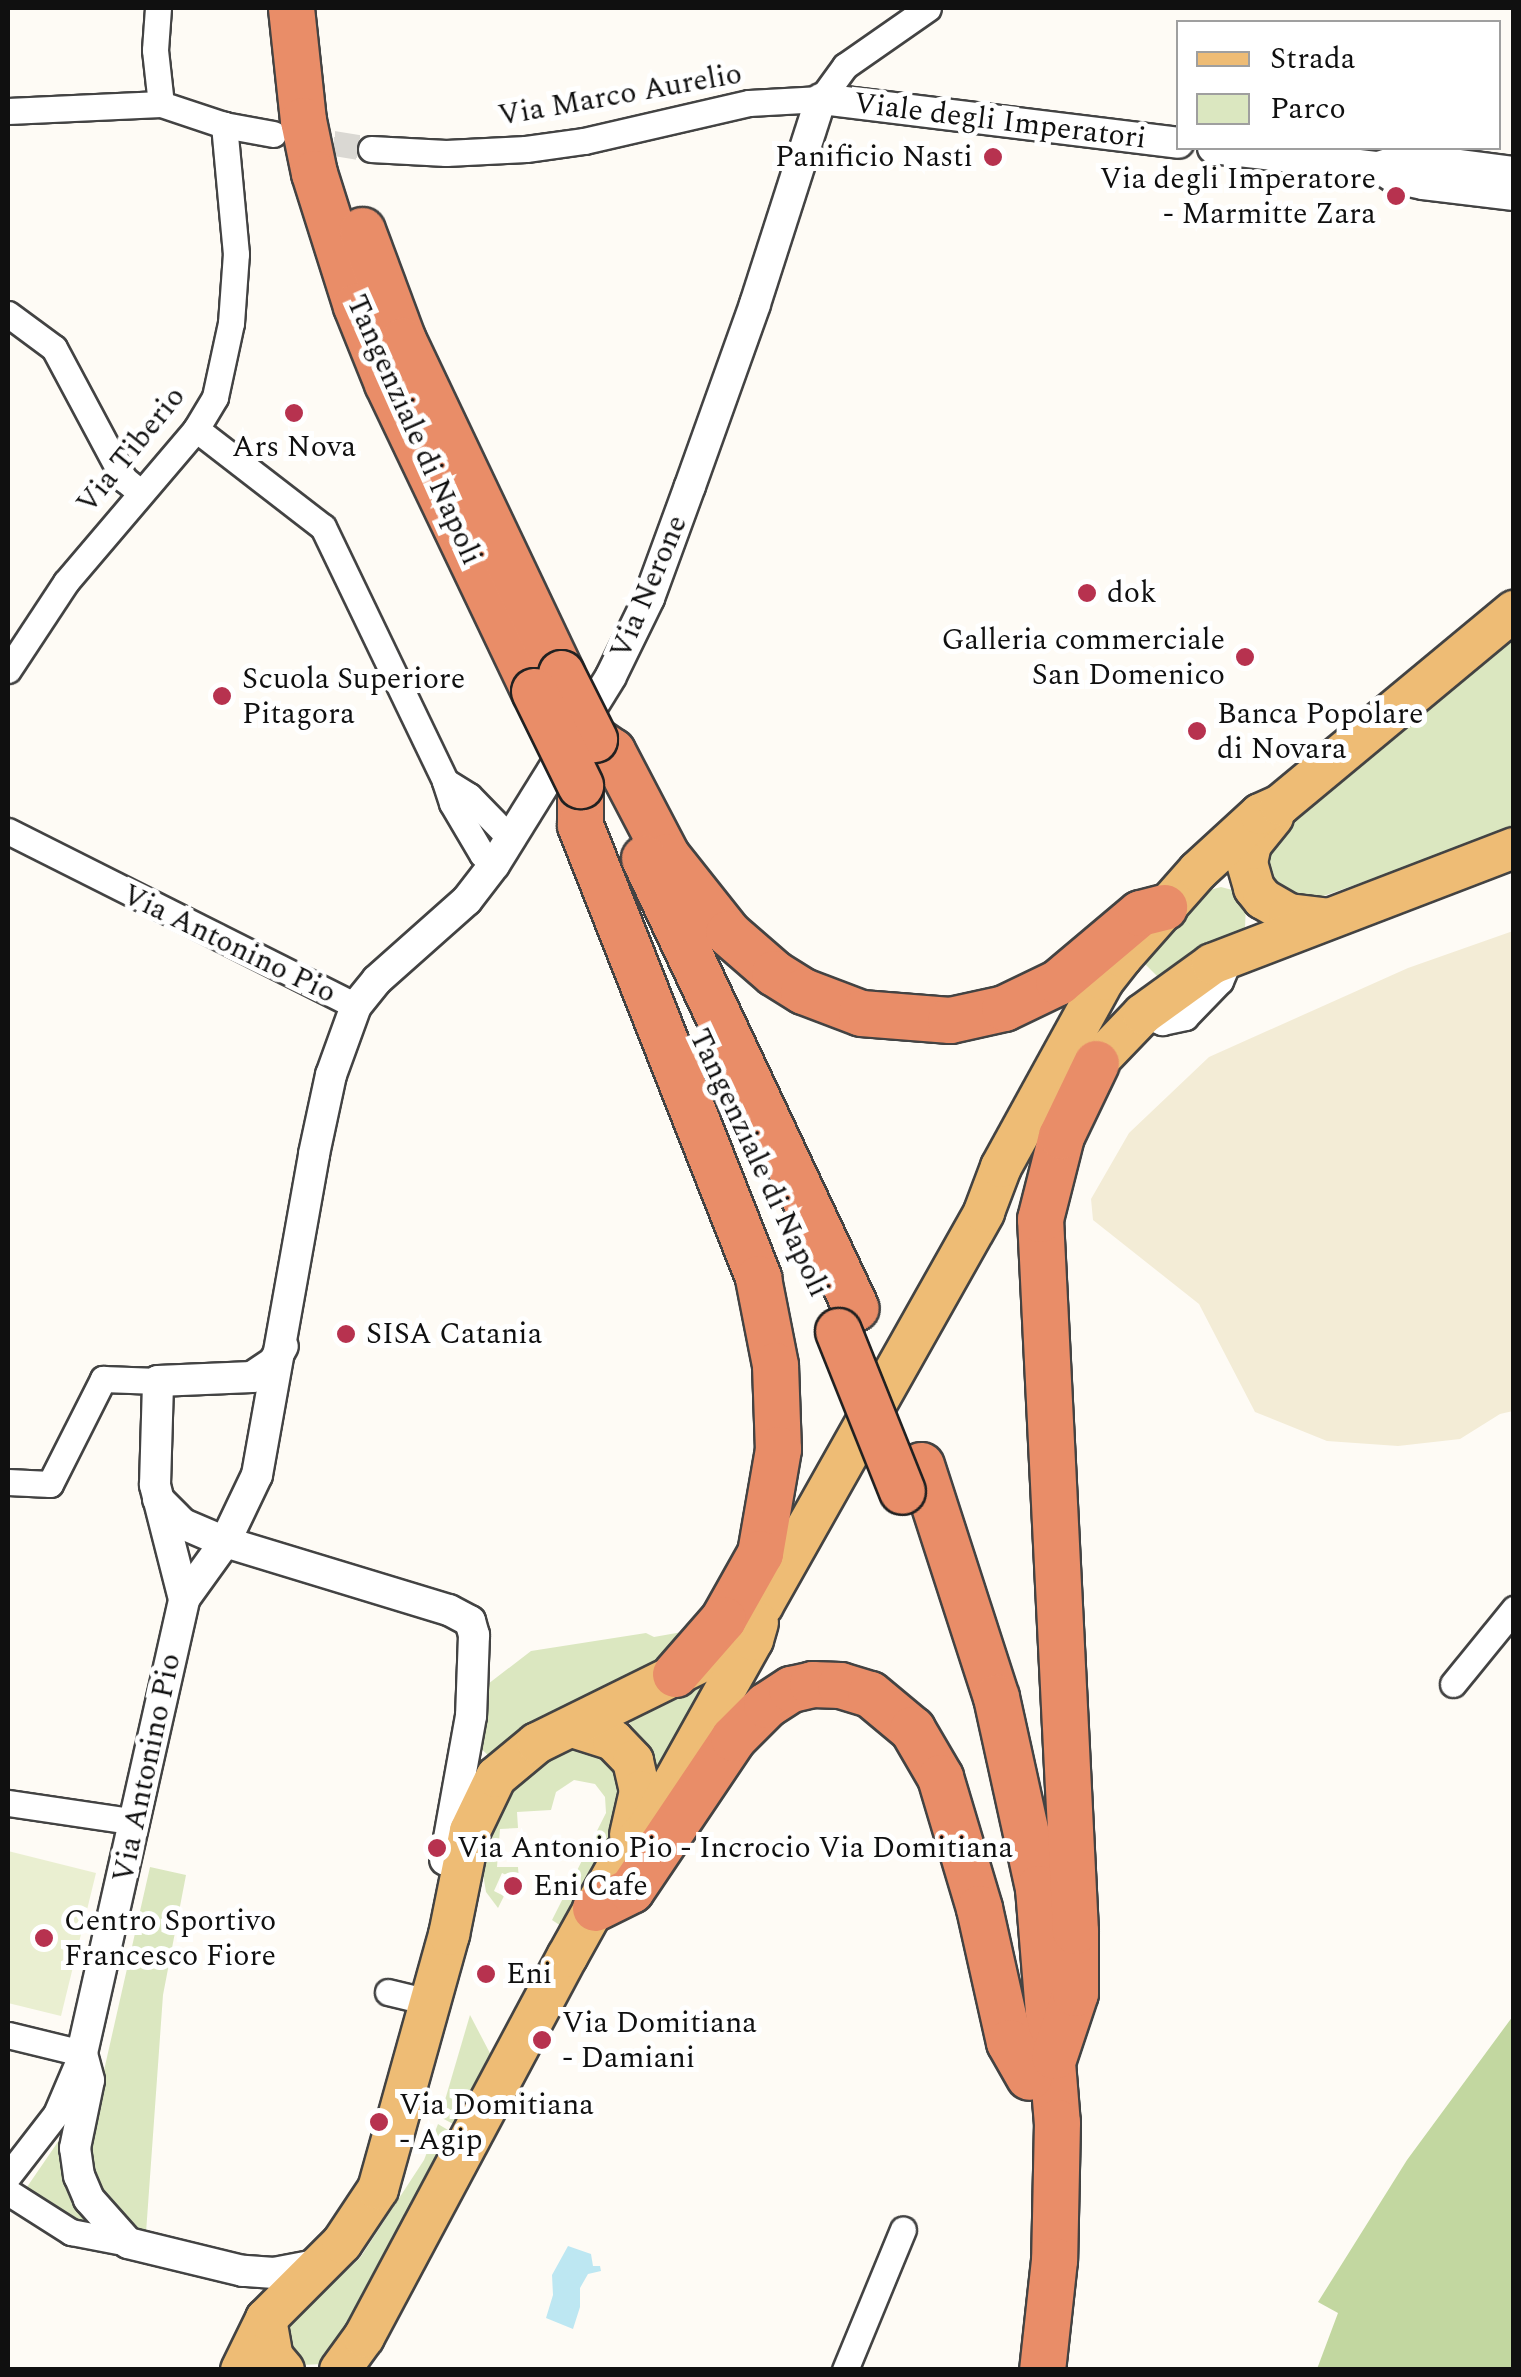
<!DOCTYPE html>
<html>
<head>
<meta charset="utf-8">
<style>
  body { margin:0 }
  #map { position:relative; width:1521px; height:2377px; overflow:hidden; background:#fefbf5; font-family:Spectral,serif }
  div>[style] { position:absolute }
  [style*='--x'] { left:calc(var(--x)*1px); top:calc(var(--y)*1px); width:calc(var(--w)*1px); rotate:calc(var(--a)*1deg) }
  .farmland>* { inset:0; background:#f3ecd6 }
  .green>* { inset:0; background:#dbe7c0 }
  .forest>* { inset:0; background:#c2d7a0 }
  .pitch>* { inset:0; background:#eaefd1 }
  .water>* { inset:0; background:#bde7f2 }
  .minor-tunnel>* { height:25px; margin-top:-12.5px; transform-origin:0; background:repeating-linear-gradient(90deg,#dad8d3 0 25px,transparent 0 37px) }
  .roads { filter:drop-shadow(2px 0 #434343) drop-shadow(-2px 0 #434343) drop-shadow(0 2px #434343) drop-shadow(0 -2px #434343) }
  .minor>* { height:25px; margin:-12.5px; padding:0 12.5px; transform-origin:12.5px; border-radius:12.5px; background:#fff }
  .tertiary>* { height:30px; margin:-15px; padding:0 15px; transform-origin:15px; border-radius:15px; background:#fff }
  .primary>* { height:40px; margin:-20px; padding:0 20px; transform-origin:20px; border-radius:20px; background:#eebc75 }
  .motorway>* { height:45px; margin:-22.5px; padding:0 22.5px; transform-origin:22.5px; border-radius:22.5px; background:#e98d68 }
  .bridges { filter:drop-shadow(2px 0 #212121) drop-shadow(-2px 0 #212121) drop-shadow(0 2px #212121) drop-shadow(0 -2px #212121) }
  .motorway-bridge>* { height:45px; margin:-22.5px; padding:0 22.5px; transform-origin:22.5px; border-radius:22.5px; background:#e98d68 }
  .dots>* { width:28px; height:28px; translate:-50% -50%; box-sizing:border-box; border:5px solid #fff; border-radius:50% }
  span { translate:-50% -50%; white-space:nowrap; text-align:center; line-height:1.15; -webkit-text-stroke:10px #fff; paint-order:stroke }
  .street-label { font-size:30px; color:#101010 }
  .poi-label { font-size:30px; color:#101010 }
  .right { translate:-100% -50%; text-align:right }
  .left { translate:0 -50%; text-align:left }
  .frame { position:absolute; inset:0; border:10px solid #101010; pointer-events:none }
  .legend { position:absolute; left:1176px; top:20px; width:325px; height:130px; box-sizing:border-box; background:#fff; border:2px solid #9f9f9f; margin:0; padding:12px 18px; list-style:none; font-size:30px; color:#101010 }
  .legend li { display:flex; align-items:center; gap:20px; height:50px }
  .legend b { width:50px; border:2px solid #9f9f9f }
</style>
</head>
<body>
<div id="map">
  <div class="farmland">
    <i style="clip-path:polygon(1513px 931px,1513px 1411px,1500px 1414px,1460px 1439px,1398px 1446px,1327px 1441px,1255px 1412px,1199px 1304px,1093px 1220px,1091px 1199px,1129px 1133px,1209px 1057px,1408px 968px)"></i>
  </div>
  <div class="green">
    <i style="clip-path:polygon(1513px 635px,1513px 829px,1315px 899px,1275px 897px,1264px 845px)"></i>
    <i style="clip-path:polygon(1221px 887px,1236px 891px,1246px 903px,1245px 928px,1159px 978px,1146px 965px,1145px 958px,1206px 891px)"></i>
    <i style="clip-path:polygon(682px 1632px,664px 1661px,490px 1757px,477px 1745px,480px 1704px,488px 1684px,531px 1651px,646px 1633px,654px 1637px)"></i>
    <i style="clip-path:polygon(716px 1670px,655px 1777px,628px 1728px,632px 1719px)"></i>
    <i style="clip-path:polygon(582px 1743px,620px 1766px,620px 1822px,564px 1928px,552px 1920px,606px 1813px,605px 1797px,595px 1784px,574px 1780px,556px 1792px,551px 1810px,517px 1812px,518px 1828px,500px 1829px,497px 1867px,518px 1867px,519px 1881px,502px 1873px,494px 1891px,504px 1896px,498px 1908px,486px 1892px,480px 1856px,491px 1852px,492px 1845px,483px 1842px,500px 1800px,538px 1760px)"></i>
    <i style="clip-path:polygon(150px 1867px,186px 1875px,163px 1995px,146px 2233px,129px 2224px,99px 2195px,86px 2150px)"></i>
    <i style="clip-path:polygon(470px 2015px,493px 2059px,457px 2126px,440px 2117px)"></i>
    <i style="clip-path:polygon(438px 2124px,453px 2133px,350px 2334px,324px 2364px,301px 2365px,291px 2358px,286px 2326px,360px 2258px,424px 2160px)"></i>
    <i style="clip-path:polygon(64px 2133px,70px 2191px,92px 2226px,70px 2219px,27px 2187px)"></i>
  </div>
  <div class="forest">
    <i style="clip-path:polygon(1513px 2016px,1513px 2369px,1317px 2369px,1338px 2313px,1318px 2302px,1407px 2160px)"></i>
  </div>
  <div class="pitch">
    <i style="clip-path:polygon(8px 1851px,96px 1873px,61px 2016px,8px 2003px)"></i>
  </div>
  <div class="water">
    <i style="clip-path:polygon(568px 2246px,591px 2254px,593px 2266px,600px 2266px,601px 2271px,588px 2274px,580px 2288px,580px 2307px,573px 2329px,546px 2318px,553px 2295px,552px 2275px)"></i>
  </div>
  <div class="minor-tunnel">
    <i style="--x:297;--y:137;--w:75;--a:9.2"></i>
  </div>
  <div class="roads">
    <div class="minor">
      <i style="--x:158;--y:8;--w:42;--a:94.1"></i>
      <i style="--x:155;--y:50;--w:54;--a:83.7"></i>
      <i style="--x:8;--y:111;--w:153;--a:-2.6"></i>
      <i style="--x:161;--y:104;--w:66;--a:18.4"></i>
      <i style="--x:224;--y:125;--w:50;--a:10.4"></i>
      <i style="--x:371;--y:149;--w:75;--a:3.1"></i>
      <i style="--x:446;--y:153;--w:80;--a:-2.9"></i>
      <i style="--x:526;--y:149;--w:59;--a:-7.9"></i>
      <i style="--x:584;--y:141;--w:169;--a:-13"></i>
      <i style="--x:749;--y:103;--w:72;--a:-3.2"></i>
      <i style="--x:821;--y:99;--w:41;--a:-54"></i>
      <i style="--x:845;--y:66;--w:101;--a:-34.9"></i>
      <i style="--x:8;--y:314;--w:57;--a:36.5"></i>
      <i style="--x:54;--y:348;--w:149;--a:61.9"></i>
      <i style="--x:124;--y:479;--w:21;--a:39"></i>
      <i style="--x:196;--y:429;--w:160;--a:37.7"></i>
      <i style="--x:323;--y:527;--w:282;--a:64.3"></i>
      <i style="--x:8;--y:670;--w:105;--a:-56.6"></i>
      <i style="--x:66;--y:582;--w:201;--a:-49.6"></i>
      <i style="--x:196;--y:429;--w:37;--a:-59"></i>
      <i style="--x:215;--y:397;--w:76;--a:-77.8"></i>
      <i style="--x:231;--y:323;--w:69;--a:-85.9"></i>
      <i style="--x:236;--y:254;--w:130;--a:-95.3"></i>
      <i style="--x:8;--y:831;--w:390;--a:26.7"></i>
      <i style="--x:494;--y:865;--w:16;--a:-137"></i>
      <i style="--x:482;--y:854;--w:59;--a:-120.5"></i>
      <i style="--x:452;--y:803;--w:23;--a:-108"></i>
      <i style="--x:445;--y:781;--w:28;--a:32"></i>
      <i style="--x:469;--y:796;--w:60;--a:45.7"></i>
      <i style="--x:1143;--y:1014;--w:21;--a:23"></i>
      <i style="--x:1162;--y:1022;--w:24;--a:-12"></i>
      <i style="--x:1185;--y:1017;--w:50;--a:-45.8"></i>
      <i style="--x:1220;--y:981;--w:26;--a:-67"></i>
      <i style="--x:8;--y:1482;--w:42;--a:2.7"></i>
      <i style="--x:50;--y:1484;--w:118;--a:-63.2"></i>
      <i style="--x:103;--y:1379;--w:55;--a:2.1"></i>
      <i style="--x:1453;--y:1684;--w:97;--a:-50.9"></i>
      <i style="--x:8;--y:1803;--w:129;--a:8.4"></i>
      <i style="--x:388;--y:1992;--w:42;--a:13.7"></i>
      <i style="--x:8;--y:2035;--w:76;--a:13.7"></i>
      <i style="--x:82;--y:2053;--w:66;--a:113.1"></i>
      <i style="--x:56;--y:2114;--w:78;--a:127.7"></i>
      <i style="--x:8;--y:2192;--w:75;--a:32.4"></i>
      <i style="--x:71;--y:2232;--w:58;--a:10.9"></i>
      <i style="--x:845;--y:2370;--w:152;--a:-67.6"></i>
    </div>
    <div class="tertiary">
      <i style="--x:1213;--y:148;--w:166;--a:6.6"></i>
      <i style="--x:1378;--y:167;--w:21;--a:-17"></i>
      <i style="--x:1398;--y:161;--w:30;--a:0"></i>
      <i style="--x:1428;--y:161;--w:87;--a:7.3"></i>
      <i style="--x:1378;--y:167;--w:20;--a:33"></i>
      <i style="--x:1395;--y:178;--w:29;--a:12"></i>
      <i style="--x:1423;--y:184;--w:92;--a:6.9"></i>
      <i style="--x:158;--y:1499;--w:35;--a:45"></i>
      <i style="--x:183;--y:1524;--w:46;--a:23.2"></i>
      <i style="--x:225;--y:1542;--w:234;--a:16.9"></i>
      <i style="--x:449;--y:1610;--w:24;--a:28"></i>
      <i style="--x:470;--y:1621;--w:15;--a:74"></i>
      <i style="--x:474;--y:1635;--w:81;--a:92.1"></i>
      <i style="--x:471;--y:1716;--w:146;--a:100.2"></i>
      <i style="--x:184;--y:1599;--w:118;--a:-104.3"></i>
      <i style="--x:155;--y:1485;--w:104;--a:-88.3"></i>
      <i style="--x:158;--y:1381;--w:94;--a:-2.4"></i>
      <i style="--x:252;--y:1377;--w:27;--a:-34"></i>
      <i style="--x:274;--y:1362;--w:18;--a:-61"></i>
      <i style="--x:321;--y:2264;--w:48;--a:169.2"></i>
      <i style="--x:274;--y:2273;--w:31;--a:-176"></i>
      <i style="--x:243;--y:2271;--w:118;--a:-166.3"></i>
      <i style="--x:128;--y:2243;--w:59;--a:-131.6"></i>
      <i style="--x:89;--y:2199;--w:25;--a:-113"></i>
      <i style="--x:79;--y:2176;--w:28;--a:-98"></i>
      <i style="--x:75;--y:2148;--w:69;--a:-78.4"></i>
      <i style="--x:89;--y:2080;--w:28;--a:-105"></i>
      <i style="--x:82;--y:2053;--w:465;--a:-77.3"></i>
      <i style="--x:184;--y:1599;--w:70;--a:-54.3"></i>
      <i style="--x:225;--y:1542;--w:74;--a:-64.5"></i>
      <i style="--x:257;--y:1475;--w:326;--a:-79.9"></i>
      <i style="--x:314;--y:1154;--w:81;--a:-77.9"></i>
      <i style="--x:331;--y:1075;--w:73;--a:-70.1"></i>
      <i style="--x:356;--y:1006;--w:33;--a:-51"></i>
      <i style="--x:377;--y:980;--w:120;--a:-41.6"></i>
      <i style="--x:467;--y:900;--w:44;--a:-52.4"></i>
      <i style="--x:494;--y:865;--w:222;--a:-58.2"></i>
      <i style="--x:611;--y:676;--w:87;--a:-64"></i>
      <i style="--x:649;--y:598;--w:119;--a:-69.9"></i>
      <i style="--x:690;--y:486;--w:193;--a:-70.3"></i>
      <i style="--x:755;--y:304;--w:215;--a:-72.2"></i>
      <i style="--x:821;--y:99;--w:360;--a:7"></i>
    </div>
    <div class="primary">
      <i style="--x:1273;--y:817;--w:35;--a:129"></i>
      <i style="--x:1251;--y:844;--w:19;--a:102"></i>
      <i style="--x:1247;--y:863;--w:26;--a:74"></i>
      <i style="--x:1254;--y:888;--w:14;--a:51"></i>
      <i style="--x:1263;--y:899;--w:30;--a:30"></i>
      <i style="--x:1289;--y:914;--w:38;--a:7"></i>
      <i style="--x:1073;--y:1087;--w:101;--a:-46.2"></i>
      <i style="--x:1143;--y:1014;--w:85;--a:-35.9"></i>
      <i style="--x:1212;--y:964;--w:324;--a:-21"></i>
      <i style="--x:572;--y:1727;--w:43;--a:17.6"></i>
      <i style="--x:613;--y:1740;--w:29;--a:46"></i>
      <i style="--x:633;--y:1761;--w:31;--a:77"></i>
      <i style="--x:640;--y:1791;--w:45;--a:102.8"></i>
      <i style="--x:266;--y:2319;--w:39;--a:80"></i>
      <i style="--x:273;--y:2357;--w:17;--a:50"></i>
      <i style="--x:241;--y:2370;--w:57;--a:-63.9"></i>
      <i style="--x:266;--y:2319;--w:107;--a:-45"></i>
      <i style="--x:342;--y:2243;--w:65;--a:-56.3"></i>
      <i style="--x:378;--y:2189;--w:264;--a:-74.4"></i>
      <i style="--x:449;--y:1935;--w:106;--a:-78.6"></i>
      <i style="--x:470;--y:1831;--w:60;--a:-64.3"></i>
      <i style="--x:496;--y:1777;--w:53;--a:-39.7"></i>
      <i style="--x:537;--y:1743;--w:186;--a:-26.2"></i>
      <i style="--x:704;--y:1661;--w:81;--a:-43.5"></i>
      <i style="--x:763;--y:1605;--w:451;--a:-60.6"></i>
      <i style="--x:984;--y:1212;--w:48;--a:-69.3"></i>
      <i style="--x:1001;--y:1167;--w:213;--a:-61.2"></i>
      <i style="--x:1104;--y:980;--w:29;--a:-52"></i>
      <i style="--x:1122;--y:957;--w:115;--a:-48.5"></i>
      <i style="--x:1198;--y:871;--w:84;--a:-42.6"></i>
      <i style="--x:1260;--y:814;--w:22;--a:-24"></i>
      <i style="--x:1280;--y:805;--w:304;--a:-39.7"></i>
      <i style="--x:340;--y:2370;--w:41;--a:-54"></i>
      <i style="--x:364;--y:2337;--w:431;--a:-61.9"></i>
      <i style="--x:567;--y:1957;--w:119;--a:-60.9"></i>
      <i style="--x:625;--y:1853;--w:36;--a:-48"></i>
      <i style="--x:649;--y:1826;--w:213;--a:-60.8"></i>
      <i style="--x:753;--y:1640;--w:18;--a:-74"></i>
    </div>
    <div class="motorway">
      <i style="--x:291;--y:8;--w:113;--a:83.9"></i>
      <i style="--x:303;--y:120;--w:54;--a:78.3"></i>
      <i style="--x:314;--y:173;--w:139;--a:72.5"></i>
      <i style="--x:356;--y:306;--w:83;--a:68.1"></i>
      <i style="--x:387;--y:383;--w:341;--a:64.5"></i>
      <i style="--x:362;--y:230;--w:117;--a:69.6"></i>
      <i style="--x:403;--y:340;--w:369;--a:64.6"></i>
      <i style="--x:594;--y:739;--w:22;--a:34"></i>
      <i style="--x:612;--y:751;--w:119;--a:62.4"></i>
      <i style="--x:667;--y:856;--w:98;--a:51.6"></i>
      <i style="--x:728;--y:933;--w:61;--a:41"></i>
      <i style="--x:774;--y:973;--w:34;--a:32"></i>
      <i style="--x:803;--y:991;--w:62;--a:20.8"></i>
      <i style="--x:861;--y:1013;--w:89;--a:4.5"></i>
      <i style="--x:950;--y:1020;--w:55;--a:-12.5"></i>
      <i style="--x:1004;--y:1008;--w:60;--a:-25.7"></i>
      <i style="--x:1058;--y:982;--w:107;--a:-40.1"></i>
      <i style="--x:1140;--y:913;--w:25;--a:-14"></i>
      <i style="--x:580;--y:785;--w:40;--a:90"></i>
      <i style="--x:580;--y:825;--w:487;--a:68.5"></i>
      <i style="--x:758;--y:1278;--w:89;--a:78.9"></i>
      <i style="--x:775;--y:1365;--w:84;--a:88"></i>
      <i style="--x:778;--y:1449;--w:106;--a:99.8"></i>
      <i style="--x:760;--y:1553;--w:76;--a:119.3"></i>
      <i style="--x:723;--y:1619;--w:73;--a:131.1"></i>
      <i style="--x:644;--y:858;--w:497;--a:64.8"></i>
      <i style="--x:921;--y:1465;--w:244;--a:72.1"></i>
      <i style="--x:996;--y:1697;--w:196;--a:77.6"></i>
      <i style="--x:1038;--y:1888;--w:235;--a:85.4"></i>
      <i style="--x:1057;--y:2122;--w:138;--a:91.2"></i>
      <i style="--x:1054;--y:2260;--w:111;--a:96.2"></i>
      <i style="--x:595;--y:1908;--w:40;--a:-26.6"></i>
      <i style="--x:631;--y:1890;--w:183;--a:-56.1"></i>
      <i style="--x:733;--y:1738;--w:47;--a:-45"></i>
      <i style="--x:766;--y:1705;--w:30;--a:-33"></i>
      <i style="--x:791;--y:1689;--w:22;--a:-13"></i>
      <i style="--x:812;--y:1684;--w:28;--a:2"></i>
      <i style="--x:840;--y:1685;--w:31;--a:17"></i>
      <i style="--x:870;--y:1694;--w:55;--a:39.8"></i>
      <i style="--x:912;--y:1729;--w:56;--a:59.7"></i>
      <i style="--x:940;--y:1777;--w:137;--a:73.4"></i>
      <i style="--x:979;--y:1908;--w:137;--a:77.4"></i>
      <i style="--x:1009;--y:2042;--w:40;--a:60.3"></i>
      <i style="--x:1054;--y:2056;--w:66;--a:-71.6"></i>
      <i style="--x:1075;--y:1993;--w:62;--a:-90"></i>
      <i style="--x:1075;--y:1931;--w:713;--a:-92.81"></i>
      <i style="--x:1040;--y:1219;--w:86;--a:-75.8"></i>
      <i style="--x:1061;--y:1136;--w:81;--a:-64.4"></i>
    </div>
  </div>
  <div class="bridges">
    <div class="motorway-bridge">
      <i style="--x:561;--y:673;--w:74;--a:63.4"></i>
      <i style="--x:534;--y:691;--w:105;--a:63.9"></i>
      <i style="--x:838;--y:1331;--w:172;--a:68.2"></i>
    </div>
  </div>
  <div class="dots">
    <i style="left:993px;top:157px;background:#b7324f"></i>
    <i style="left:1396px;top:196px;background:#b7324f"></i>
    <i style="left:294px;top:413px;background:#b7324f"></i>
    <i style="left:1087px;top:593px;background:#b7324f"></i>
    <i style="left:1245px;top:657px;background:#b7324f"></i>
    <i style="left:222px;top:696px;background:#b7324f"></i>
    <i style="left:1197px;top:731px;background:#b7324f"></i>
    <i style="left:346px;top:1334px;background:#b7324f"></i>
    <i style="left:437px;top:1848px;background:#b7324f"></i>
    <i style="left:513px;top:1886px;background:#b7324f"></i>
    <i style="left:44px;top:1938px;background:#b7324f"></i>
    <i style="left:486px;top:1974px;background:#b7324f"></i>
    <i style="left:542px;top:2040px;background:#b7324f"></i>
    <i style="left:379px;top:2122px;background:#b7324f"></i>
  </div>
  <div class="street-label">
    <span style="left:620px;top:95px;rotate:-10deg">Via Marco Aurelio</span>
    <span style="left:1000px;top:121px;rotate:7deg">Viale degli Imperatori</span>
    <span style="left:414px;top:430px;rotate:66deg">Tangenziale di Napoli</span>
    <span style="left:131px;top:450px;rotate:-51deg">Via Tiberio</span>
    <span style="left:649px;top:587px;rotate:-67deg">Via Nerone</span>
    <span style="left:229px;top:944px;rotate:26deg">Via Antonino Pio</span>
    <span style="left:759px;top:1163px;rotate:65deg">Tangenziale di Napoli</span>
    <span style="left:147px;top:1768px;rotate:-78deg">Via Antonino Pio</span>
  </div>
  <div class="poi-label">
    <span class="right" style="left:973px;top:157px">Panificio Nasti</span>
    <span class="right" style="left:1376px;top:196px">Via degli Imperatore<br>- Marmitte Zara</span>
    <span style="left:294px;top:447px">Ars Nova</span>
    <span class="left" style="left:1107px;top:593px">dok</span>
    <span class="right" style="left:1225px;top:657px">Galleria commerciale<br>San Domenico</span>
    <span class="left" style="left:242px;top:696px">Scuola Superiore<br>Pitagora</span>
    <span class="left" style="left:1217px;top:731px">Banca Popolare<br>di Novara</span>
    <span class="left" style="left:366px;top:1334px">SISA Catania</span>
    <span class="left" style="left:457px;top:1848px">Via Antonio Pio - Incrocio Via Domitiana</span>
    <span class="left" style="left:533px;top:1886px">Eni Cafe</span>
    <span class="left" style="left:64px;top:1938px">Centro Sportivo<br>Francesco Fiore</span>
    <span class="left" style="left:506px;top:1974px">Eni</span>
    <span class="left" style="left:562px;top:2040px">Via Domitiana<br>- Damiani</span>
    <span class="left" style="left:399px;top:2122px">Via Domitiana<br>- Agip</span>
  </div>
  <div class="frame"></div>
  <ul class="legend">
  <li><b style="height:12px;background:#eebc75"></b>Strada</li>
  <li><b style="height:28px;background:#dbe7c0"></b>Parco</li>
  </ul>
</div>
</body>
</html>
